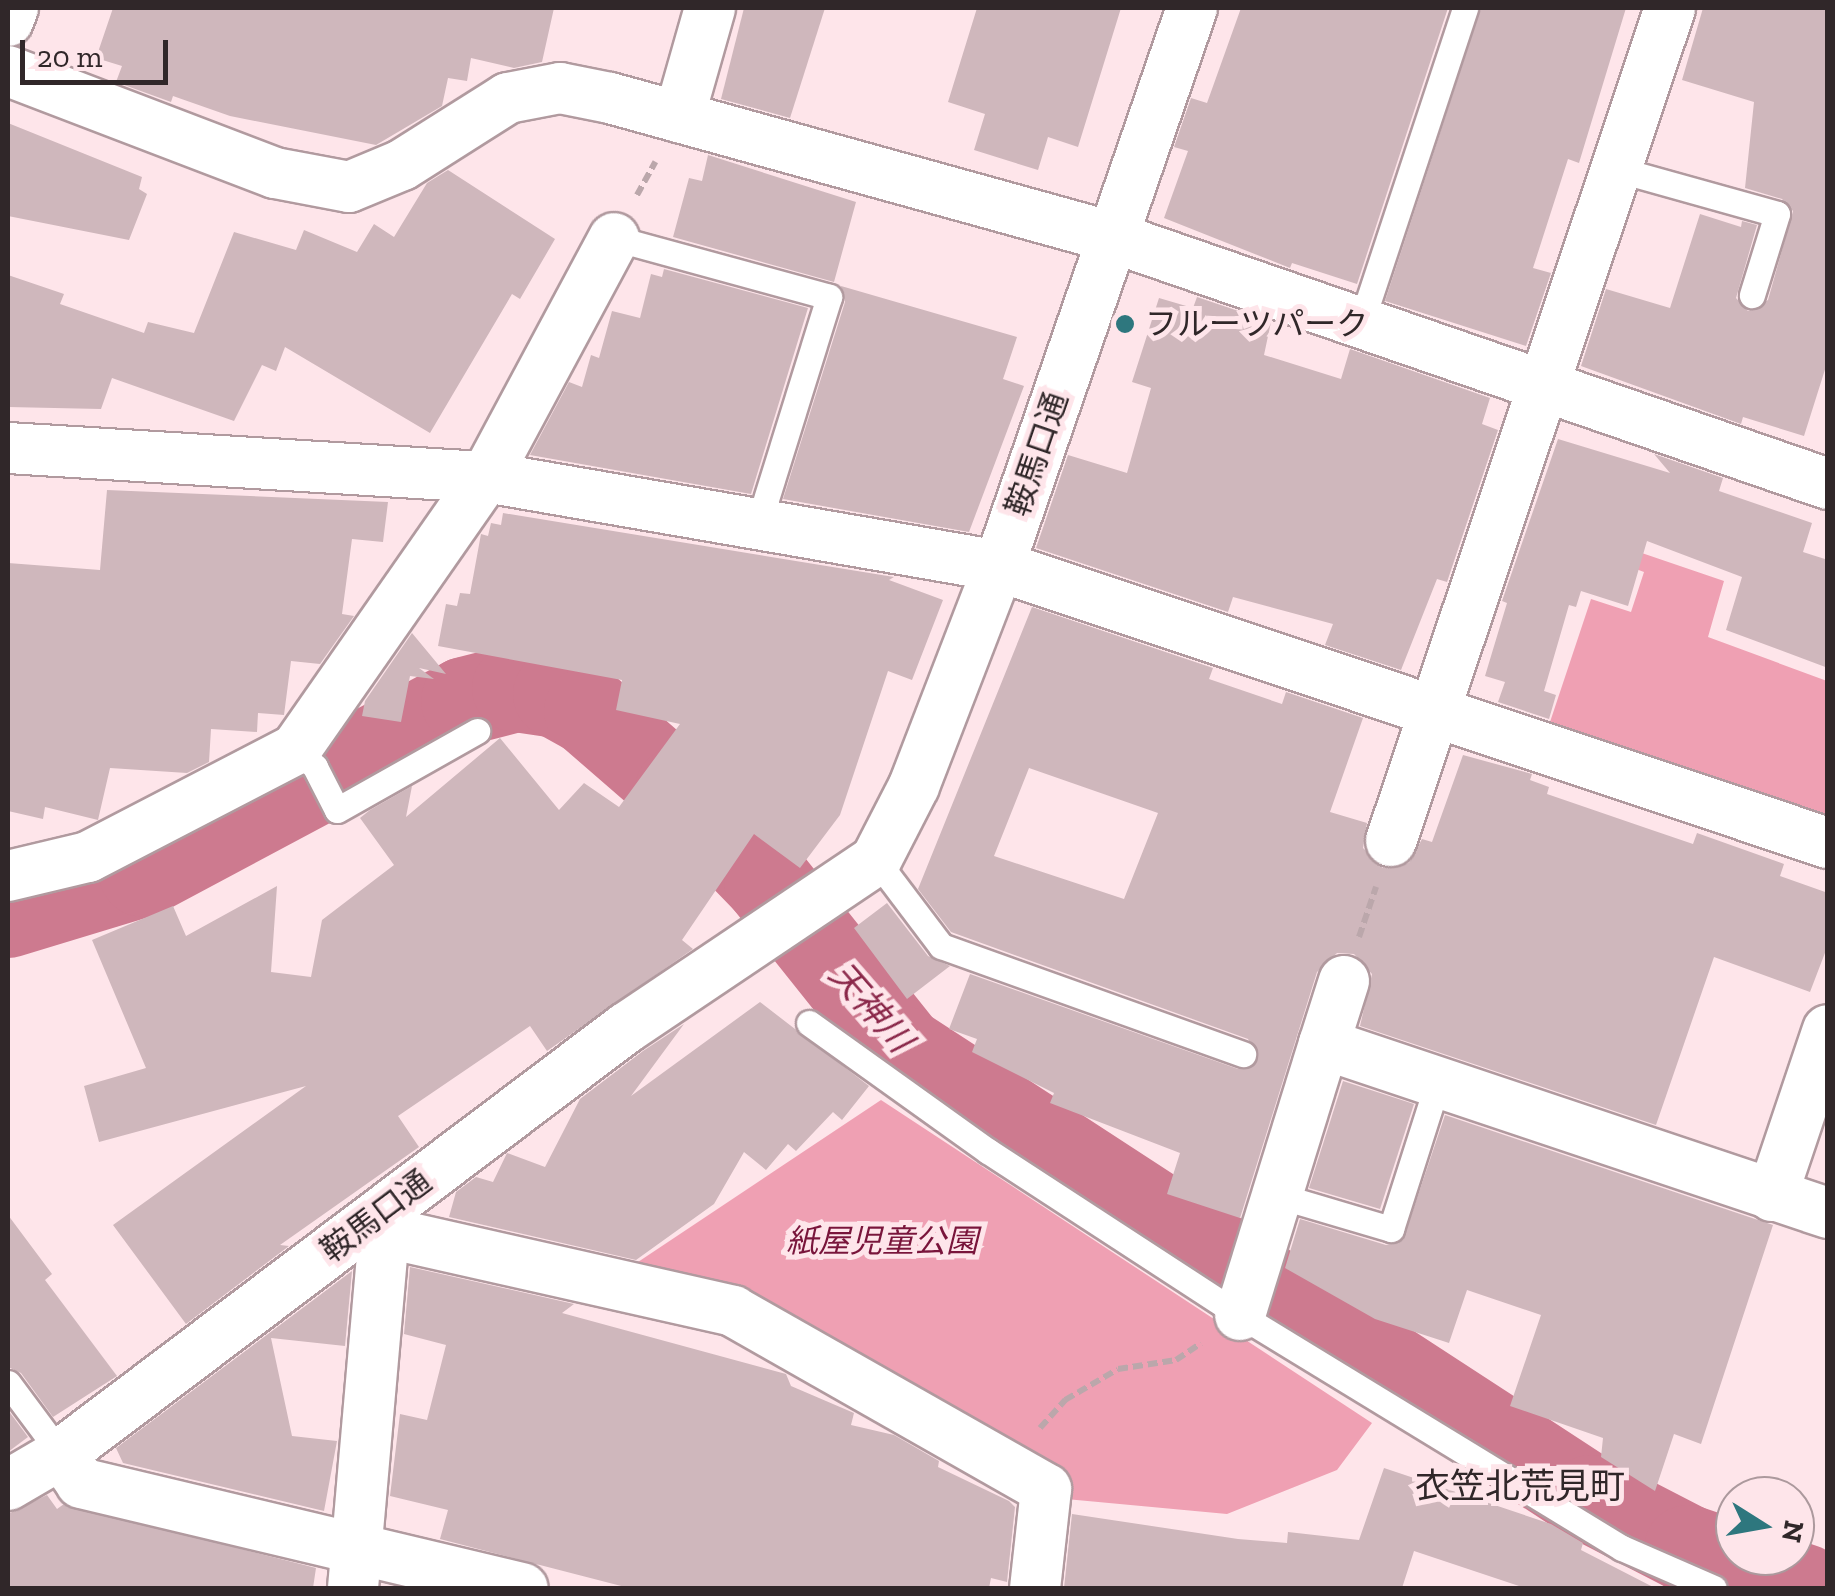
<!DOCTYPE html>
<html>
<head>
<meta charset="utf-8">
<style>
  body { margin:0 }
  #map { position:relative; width:1835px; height:1596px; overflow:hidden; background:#fee5ea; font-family:"Zilla Slab","Noto Sans JP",serif }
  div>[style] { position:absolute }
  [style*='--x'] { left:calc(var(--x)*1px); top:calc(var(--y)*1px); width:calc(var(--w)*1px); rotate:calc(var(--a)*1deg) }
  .green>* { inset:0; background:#efa0b3 }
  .river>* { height:88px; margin:-44px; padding:0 44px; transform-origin:44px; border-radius:44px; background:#cd7a8f }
  .building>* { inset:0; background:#cfb7bc }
  .path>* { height:6px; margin-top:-3px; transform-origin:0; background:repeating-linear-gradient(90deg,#bba7ab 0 10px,transparent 0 15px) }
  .roads { filter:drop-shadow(2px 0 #b19a9f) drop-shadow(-2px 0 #b19a9f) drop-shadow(0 2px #b19a9f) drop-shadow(0 -2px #b19a9f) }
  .service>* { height:25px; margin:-12.5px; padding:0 12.5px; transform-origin:12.5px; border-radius:12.5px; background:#fff }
  .minor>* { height:50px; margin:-25px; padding:0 25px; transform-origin:25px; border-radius:25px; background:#fff }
  .dots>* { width:28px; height:28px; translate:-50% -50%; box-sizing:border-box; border:5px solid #fee5ea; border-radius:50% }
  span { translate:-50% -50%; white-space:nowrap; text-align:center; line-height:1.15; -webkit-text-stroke:10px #fee5ea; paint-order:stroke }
  .poi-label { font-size:32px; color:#302729 }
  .left { translate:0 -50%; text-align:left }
  .street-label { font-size:32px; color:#302729 }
  .park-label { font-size:32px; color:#79153b; font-style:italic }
  .water-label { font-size:35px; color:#8a2749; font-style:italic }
  .neighbourhood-label { font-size:35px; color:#302729 }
  .frame { position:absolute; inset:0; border:10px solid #302729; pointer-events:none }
  .north { position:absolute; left:1715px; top:1476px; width:100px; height:100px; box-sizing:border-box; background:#fee5ea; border:2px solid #ac999d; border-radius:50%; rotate:101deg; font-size:28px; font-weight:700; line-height:40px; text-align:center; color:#302729 }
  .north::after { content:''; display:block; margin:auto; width:35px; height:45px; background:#2e777e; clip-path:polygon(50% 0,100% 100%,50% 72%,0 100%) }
  .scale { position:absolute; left:20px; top:40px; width:148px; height:45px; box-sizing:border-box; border:5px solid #302729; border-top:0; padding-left:12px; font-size:30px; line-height:35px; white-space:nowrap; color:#302729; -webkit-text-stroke:8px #fee5ea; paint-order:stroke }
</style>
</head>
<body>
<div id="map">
  <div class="green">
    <i style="clip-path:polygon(1633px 550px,1724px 581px,1708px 637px,1827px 681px,1827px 825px,1547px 731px,1591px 599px,1631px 612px,1644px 572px,1628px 566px)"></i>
    <i style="clip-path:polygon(881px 1100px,1372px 1423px,1337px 1470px,1227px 1514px,1066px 1499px,726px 1288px,638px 1262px)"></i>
  </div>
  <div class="river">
    <i style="--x:8;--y:914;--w:141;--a:-16.9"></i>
    <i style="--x:143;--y:873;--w:365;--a:-28.1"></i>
    <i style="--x:465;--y:701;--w:53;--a:-14.3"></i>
    <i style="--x:516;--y:688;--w:41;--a:8.3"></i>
    <i style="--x:557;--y:694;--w:35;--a:29"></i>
    <i style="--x:588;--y:711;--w:121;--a:41"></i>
    <i style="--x:679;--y:790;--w:128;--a:45.9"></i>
    <i style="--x:768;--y:882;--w:215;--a:51.4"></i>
    <i style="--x:902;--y:1050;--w:822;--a:33.09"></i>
    <i style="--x:1591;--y:1499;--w:109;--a:27.3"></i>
    <i style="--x:1688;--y:1549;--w:122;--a:18.6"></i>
  </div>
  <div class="building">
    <i style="clip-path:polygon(113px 8px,554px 8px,542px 62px,514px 68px,471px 58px,467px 81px,448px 78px,442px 106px,376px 145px,230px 116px,173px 96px,171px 102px,116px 82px,122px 66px,96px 58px)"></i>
    <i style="clip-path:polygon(744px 8px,825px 8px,790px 118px,721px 99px)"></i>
    <i style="clip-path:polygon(977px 8px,1121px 8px,1078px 147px,1048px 137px,1038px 170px,974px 150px,985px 114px,948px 102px)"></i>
    <i style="clip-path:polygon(1241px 8px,1448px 8px,1357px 284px,1292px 263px,1290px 268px,1164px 218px,1188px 151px,1174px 147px,1191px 98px,1207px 103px)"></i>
    <i style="clip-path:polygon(1481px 8px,1626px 8px,1579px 163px,1568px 159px,1533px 268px,1551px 273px,1526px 346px,1385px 301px)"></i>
    <i style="clip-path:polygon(1703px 8px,1828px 8px,1828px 360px,1804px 436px,1743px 417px,1741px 424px,1581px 366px,1606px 289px,1670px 308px,1700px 214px,1741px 227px,1742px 221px,1757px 225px,1736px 298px,1748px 311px,1768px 300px,1793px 211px,1782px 199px,1745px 188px,1754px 102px,1682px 80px)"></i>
    <i style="clip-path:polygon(8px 123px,142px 177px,139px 189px,147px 194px,129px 240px,8px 216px)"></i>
    <i style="clip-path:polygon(708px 155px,856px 202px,834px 282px,673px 237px,689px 178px,702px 181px)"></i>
    <i style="clip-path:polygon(448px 170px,555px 239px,520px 299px,512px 294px,430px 433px,285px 347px,276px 371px,262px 365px,234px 421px,112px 378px,101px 409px,8px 407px,8px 275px,64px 294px,60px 304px,144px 333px,148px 322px,194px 333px,234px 232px,296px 250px,304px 230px,357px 252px,374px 224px,394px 237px,427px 183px)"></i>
    <i style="clip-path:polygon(664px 269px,808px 308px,751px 494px,530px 455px,569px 382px,582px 387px,591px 355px,599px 358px,612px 311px,640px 318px,651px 274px,662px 277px)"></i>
    <i style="clip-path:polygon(841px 286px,1017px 337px,1003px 379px,1024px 386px,969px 532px,783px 499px,845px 302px)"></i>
    <i style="clip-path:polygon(1197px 297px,1271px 322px,1264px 355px,1341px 379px,1350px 349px,1490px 398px,1482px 424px,1498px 430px,1447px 582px,1437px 579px,1401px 670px,1325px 645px,1333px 624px,1233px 597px,1228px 612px,1036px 548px,1068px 455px,1127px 473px,1151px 388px,1132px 382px,1159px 298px,1193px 308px)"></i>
    <i style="clip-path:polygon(1558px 439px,1670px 473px,1654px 454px,1723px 478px,1719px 491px,1812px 523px,1803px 552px,1828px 560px,1828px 668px,1726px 630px,1742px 577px,1647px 541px,1628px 606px,1581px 591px,1576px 607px,1569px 605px,1544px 691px,1556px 695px,1549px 719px,1498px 702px,1505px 682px,1485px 676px,1507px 603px,1502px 601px)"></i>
    <i style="clip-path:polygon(107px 490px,388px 502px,383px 542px,352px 539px,342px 614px,354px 616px,320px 664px,291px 661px,284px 715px,258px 713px,257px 732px,211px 729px,209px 762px,187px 773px,110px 768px,98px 820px,45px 807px,43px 819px,8px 811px,8px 563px,100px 570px)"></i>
    <i style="clip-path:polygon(503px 513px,894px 577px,889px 580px,943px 600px,912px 680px,888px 671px,840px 815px,800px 868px,754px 834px,682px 940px,693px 949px,547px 1051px,530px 1026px,398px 1116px,419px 1147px,280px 1245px,289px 1246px,186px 1324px,113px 1225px,306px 1086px,99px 1142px,84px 1086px,146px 1068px,92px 940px,173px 906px,186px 936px,277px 886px,271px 972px,311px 977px,322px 920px,394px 865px,360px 818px,370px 810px,412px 786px,406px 817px,500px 738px,559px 810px,584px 783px,619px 807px,680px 724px,616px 710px,622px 680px,438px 646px,446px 604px,457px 606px,460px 593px,470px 594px,481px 534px,488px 536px,491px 523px,501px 525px)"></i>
    <i style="clip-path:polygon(evenodd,1032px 607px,1213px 668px,1209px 679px,1282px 704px,1286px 692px,1363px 718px,1330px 812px,1367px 823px,1363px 848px,1383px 868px,1409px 863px,1422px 839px,1432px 842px,1463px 755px,1532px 774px,1530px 780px,1549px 787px,1547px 794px,1646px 828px,1693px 844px,1697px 833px,1784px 864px,1780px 876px,1828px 893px,1828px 945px,1810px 992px,1714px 957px,1656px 1125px,1360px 1026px,1372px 974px,1354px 954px,1337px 953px,1317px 972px,1240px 1218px,1167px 1194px,1180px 1153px,1050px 1103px,1054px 1093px,972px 1052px,977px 1039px,949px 1029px,970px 974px,1238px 1069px,1258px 1059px,1248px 1039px,951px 932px,918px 889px,1032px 607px,1029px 768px,1158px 813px,1124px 899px,994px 856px,1029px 768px)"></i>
    <i style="clip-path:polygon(412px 633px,446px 674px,419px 668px,434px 679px,410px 676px,401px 722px,362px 716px,365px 701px)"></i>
    <i style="clip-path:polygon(887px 903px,928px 956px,950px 966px,907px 999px,854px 928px)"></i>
    <i style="clip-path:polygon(760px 1002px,869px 1086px,842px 1120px,833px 1112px,796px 1151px,788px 1144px,766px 1170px,744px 1152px,714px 1204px,636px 1260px,449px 1217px,456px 1192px,476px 1177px,493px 1182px,507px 1153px,545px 1167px,580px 1099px,643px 1051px,684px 1024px,631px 1096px)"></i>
    <i style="clip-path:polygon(1343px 1081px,1414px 1104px,1380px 1209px,1309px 1188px)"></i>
    <i style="clip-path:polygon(1445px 1115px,1773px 1225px,1701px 1444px,1674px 1434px,1655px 1491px,1601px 1457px,1603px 1438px,1510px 1406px,1541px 1315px,1467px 1290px,1449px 1343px,1375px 1319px,1285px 1268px,1300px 1219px,1386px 1245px,1403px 1240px)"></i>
    <i style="clip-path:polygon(8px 1215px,52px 1274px,45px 1280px,117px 1376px,53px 1417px,21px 1373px,8px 1367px)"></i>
    <i style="clip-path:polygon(410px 1267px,574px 1304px,562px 1313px,786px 1374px,791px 1386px,854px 1413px,851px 1425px,894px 1435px,939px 1461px,938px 1467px,1009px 1501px,1015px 1507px,1007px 1582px,991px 1578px,989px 1588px,629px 1588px,440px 1539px,448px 1510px,390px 1496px,400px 1414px,427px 1420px,446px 1345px,404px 1334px)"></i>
    <i style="clip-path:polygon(352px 1271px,345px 1346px,271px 1338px,292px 1436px,337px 1441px,324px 1511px,123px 1463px,116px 1448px)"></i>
    <i style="clip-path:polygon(8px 1410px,28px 1437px,8px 1452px)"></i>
    <i style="clip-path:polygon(1384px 1468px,1551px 1524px,1583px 1543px,1581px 1550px,1655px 1588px,1525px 1588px,1414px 1551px,1402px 1588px,1064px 1588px,1072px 1514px,1238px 1539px,1287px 1543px,1288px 1532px,1359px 1540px)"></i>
    <i style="clip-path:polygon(47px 1495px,57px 1509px,64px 1504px,316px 1568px,313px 1588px,8px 1588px,8px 1514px)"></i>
  </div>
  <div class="path">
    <i style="--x:637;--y:195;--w:38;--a:-61"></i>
    <i style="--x:1359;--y:937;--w:53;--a:-71.2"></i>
    <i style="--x:1040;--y:1428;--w:38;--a:-48"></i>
    <i style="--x:1065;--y:1400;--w:61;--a:-30.3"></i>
    <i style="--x:1118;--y:1369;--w:59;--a:-8.8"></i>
    <i style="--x:1176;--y:1360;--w:30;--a:-34"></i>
  </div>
  <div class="roads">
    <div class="service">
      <i style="--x:1616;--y:169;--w:167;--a:15.6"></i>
      <i style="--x:1777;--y:214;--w:85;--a:107.2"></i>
      <i style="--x:614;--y:238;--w:223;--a:15.3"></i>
      <i style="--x:829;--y:297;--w:239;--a:107.3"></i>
      <i style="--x:1361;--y:323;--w:332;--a:-71.7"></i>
      <i style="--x:296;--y:749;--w:26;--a:43"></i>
      <i style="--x:315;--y:767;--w:48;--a:62.9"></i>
      <i style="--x:337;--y:810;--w:161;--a:-29.4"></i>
      <i style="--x:876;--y:860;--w:108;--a:52.9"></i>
      <i style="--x:941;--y:946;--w:321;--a:19.7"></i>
      <i style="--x:809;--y:1023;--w:220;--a:35.6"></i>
      <i style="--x:988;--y:1151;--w:301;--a:33.1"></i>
      <i style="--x:1240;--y:1315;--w:447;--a:31.4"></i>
      <i style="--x:1622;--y:1548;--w:100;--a:23.5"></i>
      <i style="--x:1276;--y:1195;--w:120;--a:16.5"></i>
      <i style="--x:1391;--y:1229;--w:154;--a:-72.3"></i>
      <i style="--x:8;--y:1383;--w:89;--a:53.3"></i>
    </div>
    <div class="minor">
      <i style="--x:8;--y:21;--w:14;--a:-69"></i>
      <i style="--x:8;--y:71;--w:286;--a:20.9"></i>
      <i style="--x:275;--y:173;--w:75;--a:10.7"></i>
      <i style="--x:349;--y:187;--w:57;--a:-22.5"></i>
      <i style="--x:402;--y:165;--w:125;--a:-32.3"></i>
      <i style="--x:508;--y:98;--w:53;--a:-10.9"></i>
      <i style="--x:560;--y:88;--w:51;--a:11.3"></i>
      <i style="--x:610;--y:98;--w:521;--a:15.48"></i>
      <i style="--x:1112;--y:237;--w:757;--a:19.03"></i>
      <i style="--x:679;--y:117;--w:113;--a:-74.1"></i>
      <i style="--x:8;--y:448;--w:479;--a:3.5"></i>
      <i style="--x:486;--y:477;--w:521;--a:9.84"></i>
      <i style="--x:999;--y:566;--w:874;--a:18.48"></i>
      <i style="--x:1391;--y:841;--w:878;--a:-71.48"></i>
      <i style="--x:8;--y:876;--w:82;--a:-13.4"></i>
      <i style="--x:88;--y:857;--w:234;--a:-27.4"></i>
      <i style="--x:296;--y:749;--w:332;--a:-55.1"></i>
      <i style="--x:486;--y:477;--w:271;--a:-61.8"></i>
      <i style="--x:1344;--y:981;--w:66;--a:107.6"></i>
      <i style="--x:1324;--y:1044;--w:532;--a:18.54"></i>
      <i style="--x:1772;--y:1196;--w:175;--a:-71.4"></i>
      <i style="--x:388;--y:1233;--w:354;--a:12.7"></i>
      <i style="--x:733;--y:1311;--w:360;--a:29.6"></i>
      <i style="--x:1046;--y:1489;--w:100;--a:96.3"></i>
      <i style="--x:1240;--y:1315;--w:284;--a:-72.8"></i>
      <i style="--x:61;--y:1454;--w:35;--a:55"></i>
      <i style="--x:81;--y:1483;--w:454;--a:13.4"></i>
      <i style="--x:8;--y:1485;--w:61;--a:-30.3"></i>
      <i style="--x:61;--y:1454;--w:708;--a:-37.02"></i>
      <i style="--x:626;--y:1028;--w:301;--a:-33.9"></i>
      <i style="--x:876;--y:860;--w:83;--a:-62.8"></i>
      <i style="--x:914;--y:786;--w:236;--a:-68.9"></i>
      <i style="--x:999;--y:566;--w:590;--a:-70.92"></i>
      <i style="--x:353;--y:1588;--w:380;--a:-85"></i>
    </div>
  </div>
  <div class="dots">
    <i style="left:1125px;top:324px;background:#2e777e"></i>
  </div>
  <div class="poi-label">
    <span class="left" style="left:1145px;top:324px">フルーツパーク</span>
  </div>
  <div class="street-label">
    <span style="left:1037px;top:454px;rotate:-71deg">鞍馬口通</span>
    <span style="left:376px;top:1216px;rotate:-37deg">鞍馬口通</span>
  </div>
  <div class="park-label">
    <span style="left:882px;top:1241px">紙屋児童公園</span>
  </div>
  <div class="water-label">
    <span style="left:871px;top:1007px;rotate:49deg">天神川</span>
  </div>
  <div class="neighbourhood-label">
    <span style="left:1520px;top:1486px">衣笠北荒見町</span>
  </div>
  <div class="frame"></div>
  <div class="north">N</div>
  <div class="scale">20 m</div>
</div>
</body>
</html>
